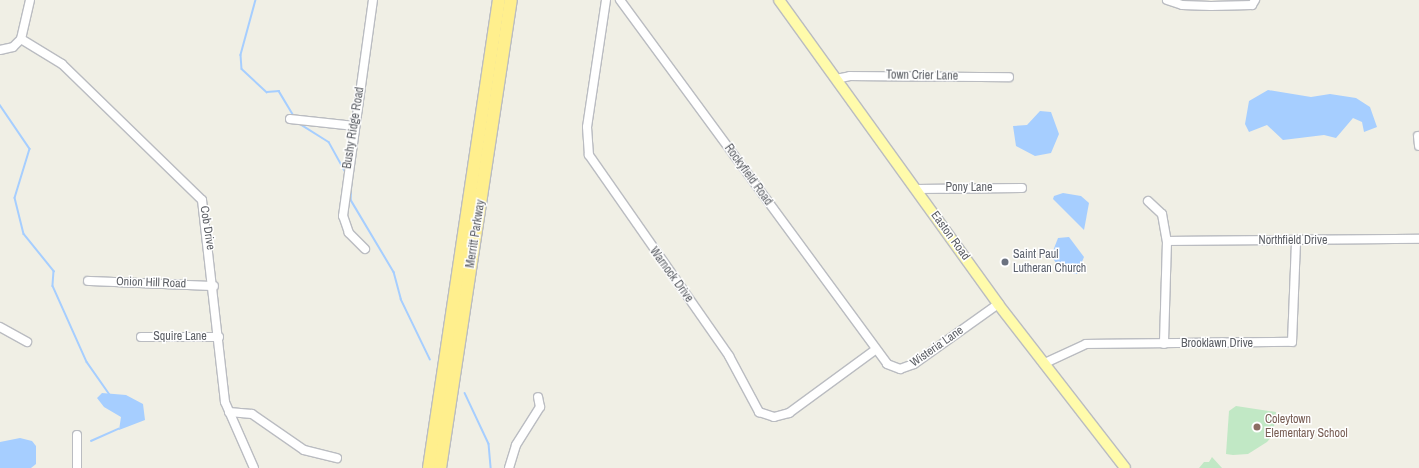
<!DOCTYPE html>
<html>
<head>
<meta charset="utf-8">
<style>
  body { margin:0 }
  #map { position:relative; width:1419px; height:468px; overflow:hidden; background:#f0efe5; font-family:"Archivo Narrow",sans-serif }
  div>[style] { position:absolute }
  [style*='--x'] { left:calc(var(--x)*1px); top:calc(var(--y)*1px); width:calc(var(--w)*1px); rotate:calc(var(--a)*1deg) }
  .green>* { inset:0; background:#c1e8c5 }
  .water>* { inset:0; background:#a6ceff }
  .stream>* { height:1.5px; margin:-0.75px; padding:0 0.75px; transform-origin:0.75px; border-radius:0.75px; background:#a6ceff }
  .roads { filter:drop-shadow(1px 0 #babcc1) drop-shadow(-1px 0 #babcc1) drop-shadow(0 1px #babcc1) drop-shadow(0 -1px #babcc1) }
  .minor>* { height:8px; margin:-4px; padding:0 4px; transform-origin:4px; border-radius:4px; background:#fff }
  .major>* { height:10px; margin:-5px; padding:0 5px; transform-origin:5px; border-radius:5px; background:#fffbab }
  .highway>* { height:12px; margin:-6px; padding:0 6px; transform-origin:6px; border-radius:6px; background:#ffef8d }
  .dots>* { width:11px; height:11px; translate:-50% -50%; box-sizing:border-box; border:2px solid #fff; border-radius:50% }
  span { translate:-50% -50%; white-space:nowrap; text-align:center; line-height:1.15; -webkit-text-stroke:3px #fff; paint-order:stroke }
  .street-label { font-size:12px; color:#5d6066 }
  .worship-label { font-size:12px; color:#5b616d }
  .left { translate:0 -50%; text-align:left }
  .education-label { font-size:12px; color:#785e54 }
</style>
</head>
<body>
<div id="map">
  <div class="green">
    <i style="clip-path:polygon(1236px 406px,1276px 412px,1273px 435px,1267px 442px,1248px 454px,1233px 455px,1226px 454px,1229px 411px)"></i>
    <i style="clip-path:polygon(1212px 457px,1222px 468px,1199px 468px,1204px 462px,1209px 462px)"></i>
  </div>
  <div class="water">
    <i style="clip-path:polygon(1268px 90px,1311px 97px,1330px 94px,1356px 98px,1370px 107px,1377px 127px,1364px 132px,1362px 122px,1353px 118px,1336px 138px,1324px 135px,1283px 140px,1267px 125px,1249px 132px,1245px 124px,1249px 101px)"></i>
    <i style="clip-path:polygon(1040px 111px,1051px 112px,1059px 134px,1051px 153px,1035px 156px,1016px 146px,1013px 126px,1027px 125px)"></i>
    <i style="clip-path:polygon(1063px 193px,1081px 196px,1089px 203px,1084px 230px,1053px 199px,1054px 196px)"></i>
    <i style="clip-path:polygon(1069px 237px,1084px 257px,1077px 274px,1062px 271px,1051px 256px,1058px 238px)"></i>
    <i style="clip-path:polygon(102px 393px,126px 395px,143px 404px,145px 420px,119px 430px,121px 417px,104px 407px,97px 398px)"></i>
    <i style="clip-path:polygon(20px 438px,32px 441px,36px 446px,36px 464px,31px 468px,0 468px,0 442px)"></i>
  </div>
  <div class="stream">
    <i style="--x:256;--y:0;--w:57;--a:105.3"></i>
    <i style="--x:241;--y:55;--w:14;--a:86"></i>
    <i style="--x:242;--y:69;--w:34;--a:43"></i>
    <i style="--x:267;--y:92;--w:12;--a:-5"></i>
    <i style="--x:279;--y:91;--w:29;--a:59"></i>
    <i style="--x:0;--y:105;--w:53;--a:55.7"></i>
    <i style="--x:30;--y:149;--w:51;--a:107"></i>
    <i style="--x:15;--y:198;--w:37;--a:76"></i>
    <i style="--x:24;--y:234;--w:48;--a:51"></i>
    <i style="--x:54;--y:271;--w:15;--a:94"></i>
    <i style="--x:53;--y:286;--w:83;--a:65.9"></i>
    <i style="--x:87;--y:362;--w:39;--a:55"></i>
    <i style="--x:300;--y:124;--w:34;--a:32"></i>
    <i style="--x:329;--y:142;--w:33;--a:61"></i>
    <i style="--x:352;--y:177;--w:23;--a:92"></i>
    <i style="--x:351;--y:200;--w:84;--a:59.2"></i>
    <i style="--x:394;--y:272;--w:28;--a:75"></i>
    <i style="--x:401;--y:299;--w:67;--a:64.2"></i>
    <i style="--x:465;--y:393;--w:56;--a:64.8"></i>
    <i style="--x:489;--y:444;--w:24;--a:85"></i>
    <i style="--x:91;--y:441;--w:30;--a:-24"></i>
  </div>
  <div class="roads">
    <div class="minor">
      <i style="--x:606;--y:0;--w:128;--a:98.5"></i>
      <i style="--x:587;--y:127;--w:28;--a:86"></i>
      <i style="--x:589;--y:155;--w:245;--a:55.1"></i>
      <i style="--x:729;--y:356;--w:64;--a:61.8"></i>
      <i style="--x:759;--y:412;--w:16;--a:18"></i>
      <i style="--x:774;--y:417;--w:16;--a:-15"></i>
      <i style="--x:789;--y:413;--w:107;--a:-36.2"></i>
      <i style="--x:620;--y:0;--w:451;--a:53.7"></i>
      <i style="--x:887;--y:364;--w:14;--a:21"></i>
      <i style="--x:900;--y:369;--w:15;--a:-20"></i>
      <i style="--x:914;--y:364;--w:103;--a:-35.5"></i>
      <i style="--x:1167;--y:0;--w:16;--a:18"></i>
      <i style="--x:1182;--y:5;--w:29;--a:2"></i>
      <i style="--x:1211;--y:6;--w:41;--a:-1.4"></i>
      <i style="--x:1252;--y:5;--w:6;--a:-59"></i>
      <i style="--x:21;--y:39;--w:48;--a:31.4"></i>
      <i style="--x:62;--y:64;--w:195;--a:44.2"></i>
      <i style="--x:202;--y:200;--w:203;--a:83.5"></i>
      <i style="--x:225;--y:402;--w:72;--a:66.3"></i>
      <i style="--x:0;--y:50;--w:13;--a:-13"></i>
      <i style="--x:13;--y:47;--w:11;--a:-45"></i>
      <i style="--x:21;--y:39;--w:40;--a:-77"></i>
      <i style="--x:836;--y:79;--w:14;--a:-12"></i>
      <i style="--x:850;--y:76;--w:159;--a:0.4"></i>
      <i style="--x:290;--y:119;--w:65;--a:6.1"></i>
      <i style="--x:1418;--y:136;--w:10;--a:84"></i>
      <i style="--x:916;--y:189;--w:106;--a:-0.5"></i>
      <i style="--x:1148;--y:201;--w:19;--a:43"></i>
      <i style="--x:1162;--y:214;--w:27;--a:80"></i>
      <i style="--x:1167;--y:241;--w:103;--a:91.7"></i>
      <i style="--x:1167;--y:241;--w:252;--a:-0.5"></i>
      <i style="--x:365;--y:249;--w:23;--a:-135"></i>
      <i style="--x:349;--y:233;--w:18;--a:-109"></i>
      <i style="--x:343;--y:216;--w:218;--a:-82.1"></i>
      <i style="--x:88;--y:281;--w:126;--a:2.3"></i>
      <i style="--x:0;--y:327;--w:31;--a:29"></i>
      <i style="--x:141;--y:337;--w:78;--a:0"></i>
      <i style="--x:1045;--y:363;--w:45;--a:-24.9"></i>
      <i style="--x:1086;--y:344;--w:206;--a:-0.6"></i>
      <i style="--x:1292;--y:342;--w:101;--a:-87.7"></i>
      <i style="--x:229;--y:412;--w:23;--a:5"></i>
      <i style="--x:252;--y:414;--w:63;--a:34.7"></i>
      <i style="--x:304;--y:450;--w:34;--a:14"></i>
      <i style="--x:77;--y:468;--w:33;--a:-90"></i>
      <i style="--x:509;--y:468;--w:24;--a:-73"></i>
      <i style="--x:516;--y:445;--w:45;--a:-57.7"></i>
      <i style="--x:540;--y:407;--w:10;--a:-101"></i>
    </div>
    <div class="major">
      <i style="--x:779;--y:0;--w:375;--a:54.2"></i>
      <i style="--x:998;--y:304;--w:207;--a:52.2"></i>
    </div>
    <div class="highway">
      <i style="--x:429;--y:468;--w:473;--a:-81.5"></i>
      <i style="--x:440;--y:468;--w:473;--a:-81.4"></i>
    </div>
  </div>
  <div class="dots">
    <i style="left:1005px;top:262px;background:#6b7280"></i>
    <i style="left:1257px;top:427px;background:#8d6e63"></i>
  </div>
  <div class="street-label">
    <span style="left:922px;top:76px;rotate:1deg">Town Crier Lane</span>
    <span style="left:354px;top:128px;rotate:-81deg">Bushy Ridge Road</span>
    <span style="left:748px;top:175px;rotate:54deg">Rockyfield Road</span>
    <span style="left:969px;top:188px">Pony Lane</span>
    <span style="left:207px;top:228px;rotate:81deg">Cob Drive</span>
    <span style="left:476px;top:234px;rotate:-81deg">Merritt Parkway</span>
    <span style="left:950px;top:236px;rotate:54deg">Easton Road</span>
    <span style="left:1293px;top:241px">Northfield Drive</span>
    <span style="left:671px;top:275px;rotate:54deg">Warnock Drive</span>
    <span style="left:151px;top:283px;rotate:2deg">Onion Hill Road</span>
    <span style="left:180px;top:337px">Squire Lane</span>
    <span style="left:1217px;top:344px">Brooklawn Drive</span>
    <span style="left:937px;top:347px;rotate:-35deg">Wisteria Lane</span>
  </div>
  <div class="worship-label">
    <span class="left" style="left:1013px;top:262px">Saint Paul<br>Lutheran Church</span>
  </div>
  <div class="education-label">
    <span class="left" style="left:1265px;top:427px">Coleytown<br>Elementary School</span>
  </div>
</div>
</body>
</html>
